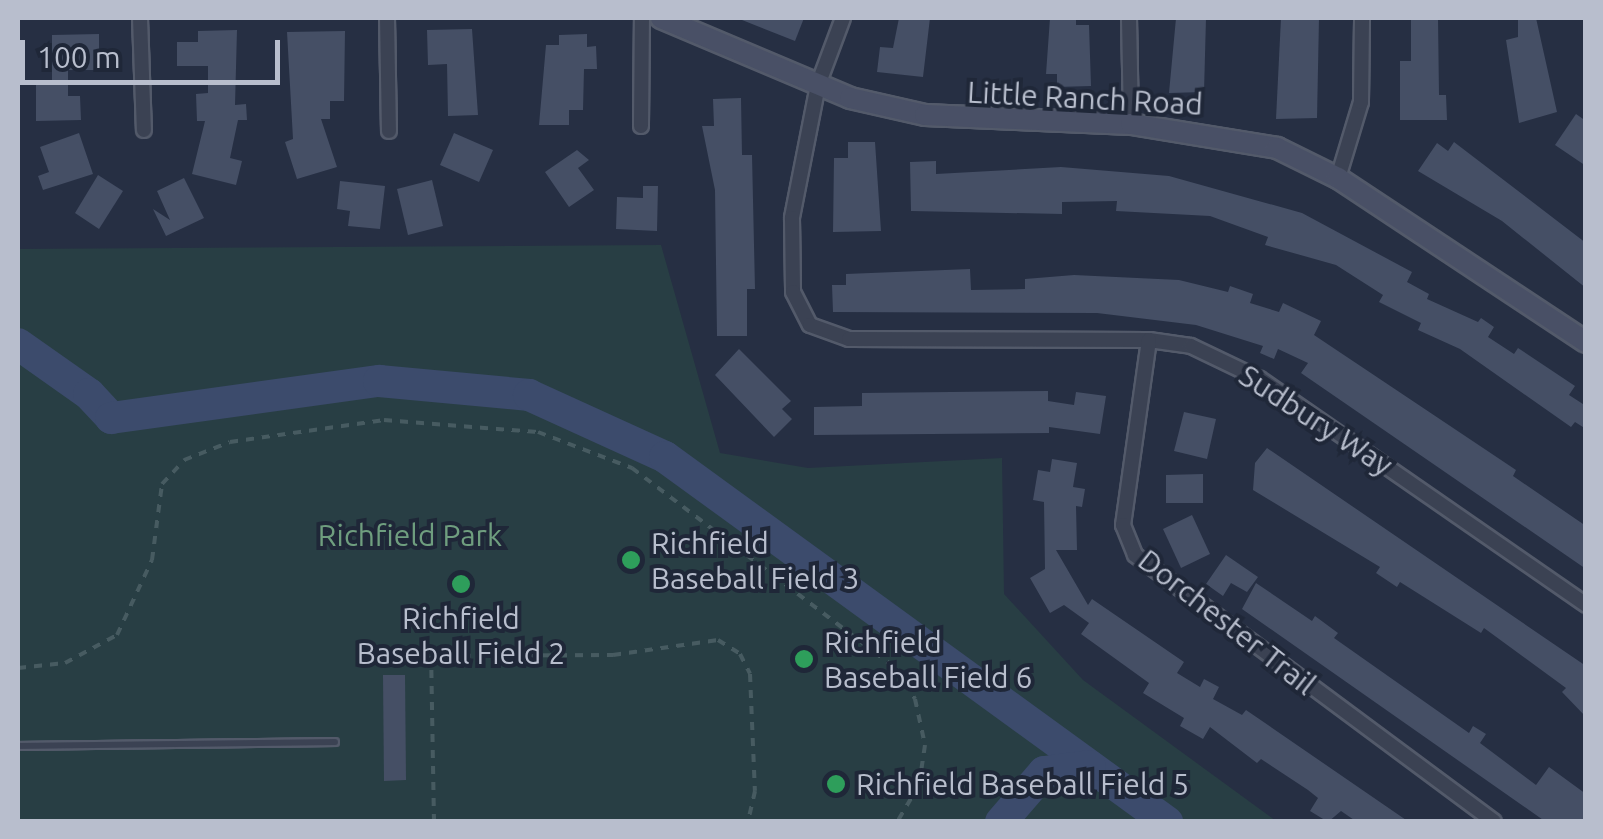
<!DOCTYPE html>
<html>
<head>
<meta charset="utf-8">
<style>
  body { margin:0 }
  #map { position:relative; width:1603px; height:839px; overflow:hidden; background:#262f43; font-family:Ubuntu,sans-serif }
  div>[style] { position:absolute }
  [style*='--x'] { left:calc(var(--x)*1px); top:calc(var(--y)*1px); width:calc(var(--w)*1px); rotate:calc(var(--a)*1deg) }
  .green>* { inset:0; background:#283e44 }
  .river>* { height:32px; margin:-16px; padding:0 16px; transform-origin:16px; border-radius:16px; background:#3c4b6c }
  .building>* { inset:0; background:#454f65 }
  .path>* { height:4px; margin-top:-2px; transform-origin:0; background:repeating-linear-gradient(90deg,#475b61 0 8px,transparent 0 16px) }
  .roads { filter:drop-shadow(2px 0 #535a6a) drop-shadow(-2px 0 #535a6a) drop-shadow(0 2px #535a6a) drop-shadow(0 -2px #535a6a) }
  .lane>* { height:6px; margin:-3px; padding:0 3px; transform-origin:3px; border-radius:3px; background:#3b4253 }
  .street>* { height:14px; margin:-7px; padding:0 7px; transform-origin:7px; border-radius:7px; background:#3b4253 }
  .secondary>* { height:20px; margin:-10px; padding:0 10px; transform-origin:10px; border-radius:10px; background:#495066 }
  .dots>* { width:28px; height:28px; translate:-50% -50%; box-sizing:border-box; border:5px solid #1f2738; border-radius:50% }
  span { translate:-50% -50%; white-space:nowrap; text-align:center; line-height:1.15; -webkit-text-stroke:8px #1f2738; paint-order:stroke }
  .street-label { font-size:30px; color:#b8becd }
  .park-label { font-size:30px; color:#6f9e7f }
  .poi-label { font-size:30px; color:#b8becd }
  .left { translate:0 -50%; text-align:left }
  .frame { position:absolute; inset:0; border:20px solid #b8becd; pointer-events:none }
  .scale { position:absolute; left:20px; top:40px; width:260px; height:45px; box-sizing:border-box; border:5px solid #b8becd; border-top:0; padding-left:12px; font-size:30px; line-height:35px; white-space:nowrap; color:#b8becd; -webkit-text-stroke:8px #1f2738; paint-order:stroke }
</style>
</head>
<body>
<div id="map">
  <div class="green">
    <i style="clip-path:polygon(661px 245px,720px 453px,808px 468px,1002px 458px,1004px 594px,1083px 680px,1276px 821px,18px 821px,18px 249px)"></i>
  </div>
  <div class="river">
    <i style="--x:18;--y:344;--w:87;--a:35.2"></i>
    <i style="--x:89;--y:394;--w:33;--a:47"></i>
    <i style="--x:111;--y:418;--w:271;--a:-7.9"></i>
    <i style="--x:379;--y:381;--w:151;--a:5.3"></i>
    <i style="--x:529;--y:395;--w:149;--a:24.5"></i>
    <i style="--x:665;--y:457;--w:621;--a:36.02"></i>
    <i style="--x:1001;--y:822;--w:66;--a:-49.3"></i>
    <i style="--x:1044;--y:772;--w:46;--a:-7.4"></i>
  </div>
  <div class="building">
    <i style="clip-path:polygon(737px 18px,804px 18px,795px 41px)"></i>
    <i style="clip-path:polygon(899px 18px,930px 18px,923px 77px,877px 72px,880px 47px,893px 48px)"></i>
    <i style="clip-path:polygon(1050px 18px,1076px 18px,1076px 25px,1089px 25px,1091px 86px,1057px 87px,1057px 74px,1046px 74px)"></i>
    <i style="clip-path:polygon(1176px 18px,1206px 18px,1204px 92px,1169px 93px)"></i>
    <i style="clip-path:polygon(1281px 18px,1319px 18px,1317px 118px,1276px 119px)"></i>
    <i style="clip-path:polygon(1411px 18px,1438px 18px,1439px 95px,1446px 95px,1447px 120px,1400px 120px,1400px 61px,1411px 61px)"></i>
    <i style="clip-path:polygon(1518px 18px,1536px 18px,1557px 112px,1519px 123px,1506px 40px,1518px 37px)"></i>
    <i style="clip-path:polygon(472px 29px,478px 115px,448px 116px,447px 64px,428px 65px,427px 30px)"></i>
    <i style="clip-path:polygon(237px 30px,235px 105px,246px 104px,247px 120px,238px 120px,230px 158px,242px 161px,236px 185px,192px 174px,205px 121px,197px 121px,196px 94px,208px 93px,208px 66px,177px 66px,177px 42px,198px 42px,198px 31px)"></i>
    <i style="clip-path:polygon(345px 31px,344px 101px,330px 101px,330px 119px,321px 119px,337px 167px,297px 179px,285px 142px,293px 139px,287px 32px)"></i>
    <i style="clip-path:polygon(99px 34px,99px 70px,68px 70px,68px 96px,80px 96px,81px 120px,36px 121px,36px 81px,52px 81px,52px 35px)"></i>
    <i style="clip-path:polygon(587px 34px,587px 47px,596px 46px,597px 69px,584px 69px,583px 110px,569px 110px,569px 125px,539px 125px,546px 45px,559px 45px,559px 35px)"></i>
    <i style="clip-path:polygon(741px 98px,742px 155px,752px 155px,755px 289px,747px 289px,747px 336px,717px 336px,715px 190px,702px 126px,714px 126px,713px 99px)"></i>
    <i style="clip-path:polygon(1576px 114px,1586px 121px,1586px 166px,1555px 145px)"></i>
    <i style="clip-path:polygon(79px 133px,93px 174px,43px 190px,38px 176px,49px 172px,40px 147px)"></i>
    <i style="clip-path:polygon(454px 133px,493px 150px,479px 182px,440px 165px)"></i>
    <i style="clip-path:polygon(848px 142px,875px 142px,881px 231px,833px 232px,834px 158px,848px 158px)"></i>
    <i style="clip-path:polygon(1454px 142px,1586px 243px,1586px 288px,1502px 221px,1418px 171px,1437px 143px,1448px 151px)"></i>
    <i style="clip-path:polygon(577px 150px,589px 160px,578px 168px,594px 190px,569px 207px,545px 172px)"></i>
    <i style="clip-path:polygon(936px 161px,936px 174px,1061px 167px,1169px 176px,1302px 213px,1412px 272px,1407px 282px,1429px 294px,1427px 299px,1478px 322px,1481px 318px,1494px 327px,1488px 337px,1514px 354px,1518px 348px,1575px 386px,1569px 395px,1586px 406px,1586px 429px,1575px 422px,1571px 427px,1460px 349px,1418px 330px,1421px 323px,1379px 302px,1383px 295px,1336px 265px,1265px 245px,1268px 237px,1210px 216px,1116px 211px,1117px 201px,1062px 202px,1062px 214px,911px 211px,910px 162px)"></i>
    <i style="clip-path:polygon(98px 175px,123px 191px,99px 229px,75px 213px)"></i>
    <i style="clip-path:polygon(184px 178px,204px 218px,166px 236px,153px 209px,170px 220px,157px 191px)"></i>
    <i style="clip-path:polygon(432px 180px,443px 226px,408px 235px,397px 189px)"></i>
    <i style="clip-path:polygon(340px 181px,385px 186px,380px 229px,348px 226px,350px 211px,337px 209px)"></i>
    <i style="clip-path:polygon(643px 186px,658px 186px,657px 231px,616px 229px,617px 197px,643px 198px)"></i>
    <i style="clip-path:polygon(970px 269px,971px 290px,1025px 289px,1025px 279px,1074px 275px,1179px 280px,1228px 292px,1230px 286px,1253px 294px,1250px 303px,1279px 312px,1283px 303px,1321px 321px,1314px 335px,1516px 470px,1513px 476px,1586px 526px,1586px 569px,1301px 373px,1308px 363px,1278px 349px,1274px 359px,1260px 353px,1263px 346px,1196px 325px,1097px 313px,833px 312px,832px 285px,846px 285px,846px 274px)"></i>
    <i style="clip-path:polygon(739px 349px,791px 401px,782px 409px,792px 419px,774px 437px,715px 375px)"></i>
    <i style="clip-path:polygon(1048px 391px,1048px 401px,1074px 405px,1076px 392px,1106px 396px,1100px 434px,1049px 427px,1049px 433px,814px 435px,814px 407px,862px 406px,862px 393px)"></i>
    <i style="clip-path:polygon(1184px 412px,1216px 419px,1207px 459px,1174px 451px)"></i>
    <i style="clip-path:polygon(1267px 448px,1586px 666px,1586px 717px,1562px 692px,1566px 688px,1484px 628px,1481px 633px,1400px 582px,1397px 587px,1376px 573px,1380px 567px,1253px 490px,1255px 463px)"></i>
    <i style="clip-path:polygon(1052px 459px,1077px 463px,1073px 487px,1085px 489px,1082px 507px,1076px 506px,1077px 550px,1056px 550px,1088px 605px,1092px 599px,1184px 662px,1177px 673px,1200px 687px,1204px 679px,1219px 687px,1213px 699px,1242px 715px,1246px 710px,1409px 822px,1357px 822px,1341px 811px,1328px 822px,1310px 811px,1318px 798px,1308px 790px,1261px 759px,1257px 763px,1210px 727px,1203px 739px,1180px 726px,1184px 718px,1143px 693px,1149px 683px,1081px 634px,1089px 623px,1064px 605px,1050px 613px,1030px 578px,1045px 569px,1044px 502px,1033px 500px,1038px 470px,1050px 472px)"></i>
    <i style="clip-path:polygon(1203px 474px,1203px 503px,1166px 503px,1166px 475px)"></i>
    <i style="clip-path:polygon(1192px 515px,1210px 554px,1181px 568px,1163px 529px)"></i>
    <i style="clip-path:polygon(1226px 555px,1258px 577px,1247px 592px,1231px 583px,1223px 596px,1206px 584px)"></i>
    <i style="clip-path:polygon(1256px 583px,1312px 621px,1315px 616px,1338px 633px,1334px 638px,1469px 733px,1473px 726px,1486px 734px,1480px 743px,1536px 785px,1549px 767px,1586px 794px,1586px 822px,1546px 822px,1242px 609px)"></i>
    <i style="clip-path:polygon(383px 675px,405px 675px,406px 780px,384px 781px)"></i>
  </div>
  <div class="path">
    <i style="--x:18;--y:668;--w:47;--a:-6.1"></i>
    <i style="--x:65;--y:663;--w:59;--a:-28.3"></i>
    <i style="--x:117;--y:635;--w:83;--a:-65"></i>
    <i style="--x:152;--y:560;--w:77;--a:-82.5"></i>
    <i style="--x:162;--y:484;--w:33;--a:-47"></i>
    <i style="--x:184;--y:460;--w:49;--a:-21.4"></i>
    <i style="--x:230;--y:442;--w:156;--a:-8.1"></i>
    <i style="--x:384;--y:420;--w:154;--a:4.5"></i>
    <i style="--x:538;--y:432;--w:101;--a:21"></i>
    <i style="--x:632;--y:468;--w:333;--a:37.2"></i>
    <i style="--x:897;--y:669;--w:35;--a:59"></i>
    <i style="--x:915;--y:699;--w:47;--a:77.7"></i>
    <i style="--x:925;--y:745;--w:40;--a:98.5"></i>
    <i style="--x:919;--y:785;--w:43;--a:120.7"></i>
    <i style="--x:434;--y:822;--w:166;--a:-91"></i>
    <i style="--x:431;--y:656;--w:182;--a:-0.3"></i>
    <i style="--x:613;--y:655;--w:106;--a:-8.1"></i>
    <i style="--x:718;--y:640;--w:26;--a:32"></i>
    <i style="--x:740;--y:654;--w:22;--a:63"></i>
    <i style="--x:750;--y:674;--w:117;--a:87.6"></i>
    <i style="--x:755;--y:791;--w:32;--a:103"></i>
  </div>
  <div class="roads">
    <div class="lane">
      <i style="--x:18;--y:746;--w:317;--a:-0.7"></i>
    </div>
    <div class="street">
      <i style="--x:140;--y:18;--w:112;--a:88"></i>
      <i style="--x:387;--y:18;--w:113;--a:89"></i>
      <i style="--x:843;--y:18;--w:72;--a:110.5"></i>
      <i style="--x:818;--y:85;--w:136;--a:101.1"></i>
      <i style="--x:792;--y:218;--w:74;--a:89.2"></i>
      <i style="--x:793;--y:292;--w:37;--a:63"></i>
      <i style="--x:810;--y:325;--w:41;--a:19.7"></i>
      <i style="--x:849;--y:339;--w:300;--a:0.2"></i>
      <i style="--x:1149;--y:340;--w:42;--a:8.1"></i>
      <i style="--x:1191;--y:346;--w:76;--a:25.6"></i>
      <i style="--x:1260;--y:379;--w:397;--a:34.7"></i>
      <i style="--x:1129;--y:18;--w:106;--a:88.9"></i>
      <i style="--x:641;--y:126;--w:108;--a:-89.5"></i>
      <i style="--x:1338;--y:178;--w:79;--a:-73.2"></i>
      <i style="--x:1361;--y:102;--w:84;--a:-89.3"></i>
      <i style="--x:1149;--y:340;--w:187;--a:98"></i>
      <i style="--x:1123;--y:525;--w:32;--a:68"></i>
      <i style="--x:1135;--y:555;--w:447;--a:36.6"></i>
    </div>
    <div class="secondary">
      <i style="--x:661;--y:18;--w:205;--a:22.9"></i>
      <i style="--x:850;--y:98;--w:77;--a:12.8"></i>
      <i style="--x:925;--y:115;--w:206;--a:2.5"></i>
      <i style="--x:1131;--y:124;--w:148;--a:9.3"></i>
      <i style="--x:1277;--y:148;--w:68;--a:26.2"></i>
      <i style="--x:1338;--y:178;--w:297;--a:33.5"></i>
    </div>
  </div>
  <div class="dots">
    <i style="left:631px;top:560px;background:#2e9e5b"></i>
    <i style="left:461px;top:584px;background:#2e9e5b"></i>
    <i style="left:804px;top:659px;background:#2e9e5b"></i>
    <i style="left:836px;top:784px;background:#2e9e5b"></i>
  </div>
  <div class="street-label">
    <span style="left:1085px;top:98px;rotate:3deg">Little Ranch Road</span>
    <span style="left:1316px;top:420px;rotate:33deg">Sudbury Way</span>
    <span style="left:1227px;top:622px;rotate:38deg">Dorchester Trail</span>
  </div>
  <div class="park-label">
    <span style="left:410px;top:535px">Richfield Park</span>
  </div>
  <div class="poi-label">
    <span class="left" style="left:651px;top:560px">Richfield<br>Baseball Field 3</span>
    <span style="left:461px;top:635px">Richfield<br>Baseball Field 2</span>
    <span class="left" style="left:824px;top:659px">Richfield<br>Baseball Field 6</span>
    <span class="left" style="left:856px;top:784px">Richfield Baseball Field 5</span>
  </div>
  <div class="frame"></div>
  <div class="scale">100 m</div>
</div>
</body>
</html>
